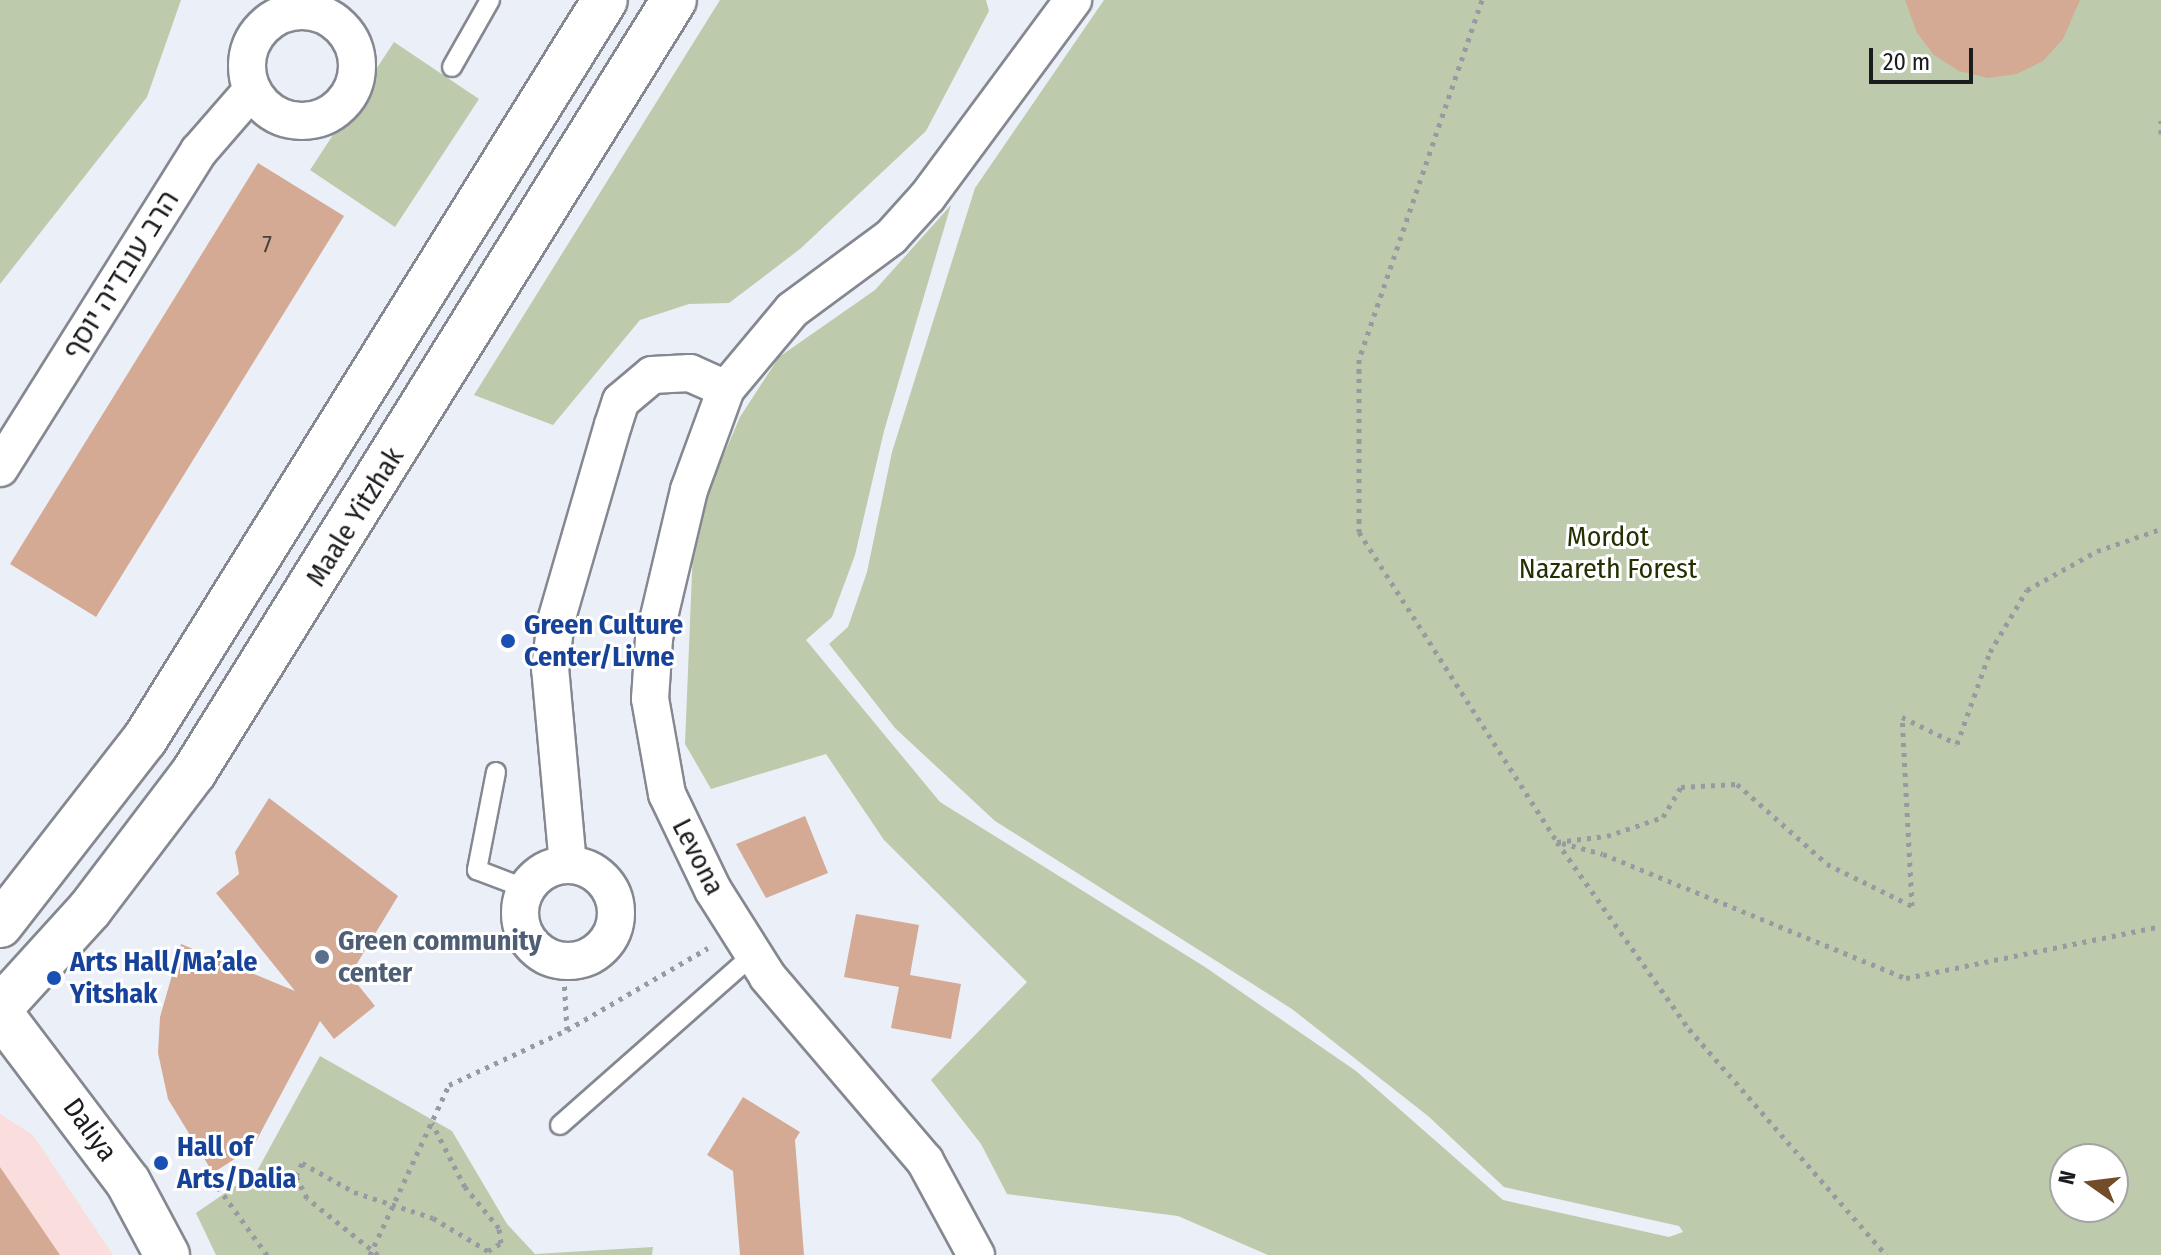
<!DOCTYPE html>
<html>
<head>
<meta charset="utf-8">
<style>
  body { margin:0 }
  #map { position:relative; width:2161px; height:1255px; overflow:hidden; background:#ebeff8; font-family:"Fira Sans Condensed","Noto Sans Hebrew",sans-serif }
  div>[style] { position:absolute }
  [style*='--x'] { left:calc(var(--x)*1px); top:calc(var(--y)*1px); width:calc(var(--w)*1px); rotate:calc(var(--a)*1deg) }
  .commercial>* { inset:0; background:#f9dedd }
  .green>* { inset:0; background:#becaac }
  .building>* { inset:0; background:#d4aa94 }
  .path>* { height:5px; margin-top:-2.5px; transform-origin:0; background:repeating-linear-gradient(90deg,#979aa0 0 4px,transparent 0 10px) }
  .roads { filter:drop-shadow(2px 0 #858890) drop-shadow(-2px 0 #858890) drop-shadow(0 2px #858890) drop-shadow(0 -2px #858890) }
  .service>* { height:18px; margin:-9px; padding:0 9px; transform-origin:9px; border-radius:9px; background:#fff }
  .minor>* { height:36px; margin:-18px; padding:0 18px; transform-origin:18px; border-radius:18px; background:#fff }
  .minor>.ring { margin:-18px; padding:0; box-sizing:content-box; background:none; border:36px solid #fff; border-radius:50% }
  .tertiary>* { height:44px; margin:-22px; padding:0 22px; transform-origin:22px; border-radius:22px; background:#fff }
  .dots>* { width:22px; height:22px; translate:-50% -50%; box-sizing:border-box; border:4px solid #fff; border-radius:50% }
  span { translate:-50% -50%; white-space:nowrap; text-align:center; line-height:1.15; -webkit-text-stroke:6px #fff; paint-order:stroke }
  .number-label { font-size:24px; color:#49403c }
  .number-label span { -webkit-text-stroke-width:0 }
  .street-label { font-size:28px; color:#1b1c1f }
  .park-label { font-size:28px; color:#233102 }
  .transit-label { font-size:28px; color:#164399; font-weight:700 }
  .left { translate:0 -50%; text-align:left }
  .service-label { font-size:28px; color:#4e5e75; font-weight:700 }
  .north { position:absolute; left:2049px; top:1143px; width:80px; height:80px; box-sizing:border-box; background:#fff; border:2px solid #a4a4a5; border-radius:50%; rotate:284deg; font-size:22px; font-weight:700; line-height:32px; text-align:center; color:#1b1c1f }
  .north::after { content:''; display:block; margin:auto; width:28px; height:36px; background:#734d2a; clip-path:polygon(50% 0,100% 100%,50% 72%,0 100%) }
  .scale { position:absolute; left:1869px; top:48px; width:104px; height:36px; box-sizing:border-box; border:4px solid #1b1c1f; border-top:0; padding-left:10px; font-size:24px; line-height:28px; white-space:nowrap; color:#1b1c1f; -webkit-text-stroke:6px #fff; paint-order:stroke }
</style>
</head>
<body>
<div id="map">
  <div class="commercial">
    <i style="clip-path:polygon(0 1114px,33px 1135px,113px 1255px,0 1255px)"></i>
  </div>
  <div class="green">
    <i style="clip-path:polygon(0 0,181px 0,147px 97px,0 284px)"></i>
    <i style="clip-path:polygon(720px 0,986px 0,989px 11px,926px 131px,800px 249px,729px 303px,689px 304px,640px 320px,553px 425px,474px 395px)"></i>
    <i style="clip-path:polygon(evenodd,1104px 0,2161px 0,2161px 1255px,1268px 1255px,1178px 1216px,1007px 1194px,981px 1144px,931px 1080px,1027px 982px,884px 840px,826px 754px,711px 789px,685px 744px,694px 524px,740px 417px,779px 357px,875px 290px,951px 205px,884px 431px,855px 555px,832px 617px,806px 640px,940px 802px,1205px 967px,1356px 1071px,1503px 1200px,1669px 1237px,1683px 1232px,1679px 1226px,1504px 1187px,1428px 1116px,1292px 1009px,995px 821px,895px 728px,829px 644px,848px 627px,867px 572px,892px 452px,975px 188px,1104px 0,2065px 1159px,2113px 1159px,2113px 1207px,2065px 1207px,2065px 1159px)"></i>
    <i style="clip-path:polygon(394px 42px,479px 99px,395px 227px,310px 170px)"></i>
    <i style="clip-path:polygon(320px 1056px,452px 1131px,507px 1224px,535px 1254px,653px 1247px,652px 1255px,216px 1255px,196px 1213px,257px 1171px)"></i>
  </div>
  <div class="building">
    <i style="clip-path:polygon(1905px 0,2080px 0,2063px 39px,2043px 61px,2017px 74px,1988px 78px,1959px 71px,1934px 55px,1917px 33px)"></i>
    <i style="clip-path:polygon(258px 163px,344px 216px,96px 617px,10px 564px)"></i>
    <i style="clip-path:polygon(269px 798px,398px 896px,350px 975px,375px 1006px,334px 1039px,320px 1021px,253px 1147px,213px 1173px,168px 1099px,158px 1053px,160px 1017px,181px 944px,295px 991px,216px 893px,239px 874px,235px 852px)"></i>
    <i style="clip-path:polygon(805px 816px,828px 873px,766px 898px,736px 844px)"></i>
    <i style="clip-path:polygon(856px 914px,919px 925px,910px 975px,961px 984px,951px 1039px,891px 1028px,899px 987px,844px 977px)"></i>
    <i style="clip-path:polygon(743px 1097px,800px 1132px,795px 1140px,804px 1255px,740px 1255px,733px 1171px,707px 1155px)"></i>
    <i style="clip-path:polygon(0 1167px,60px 1255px,0 1255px)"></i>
  </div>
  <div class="path">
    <i style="--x:1482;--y:0;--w:379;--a:108.9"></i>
    <i style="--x:1359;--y:359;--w:173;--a:90"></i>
    <i style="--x:1359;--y:532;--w:368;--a:57.4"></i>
    <i style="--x:1557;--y:842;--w:229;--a:54.8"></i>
    <i style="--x:1689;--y:1029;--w:300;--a:48.9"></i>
    <i style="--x:2161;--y:120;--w:14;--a:90"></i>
    <i style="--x:1557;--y:842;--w:50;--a:-6.8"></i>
    <i style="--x:1607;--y:836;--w:59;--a:-18.7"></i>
    <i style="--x:1663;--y:817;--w:35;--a:-59"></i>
    <i style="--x:1681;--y:787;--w:56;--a:-3.1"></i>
    <i style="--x:1737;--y:784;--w:120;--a:41.6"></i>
    <i style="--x:1827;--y:864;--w:95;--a:26.3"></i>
    <i style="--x:1912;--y:906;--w:189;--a:-93"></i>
    <i style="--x:1902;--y:717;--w:61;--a:26.1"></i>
    <i style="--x:1957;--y:744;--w:98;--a:-70.3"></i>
    <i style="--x:1990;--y:652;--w:72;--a:-59.2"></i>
    <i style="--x:2027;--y:590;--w:80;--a:-29.1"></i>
    <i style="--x:2097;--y:551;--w:68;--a:-19"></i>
    <i style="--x:1562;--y:843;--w:42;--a:15"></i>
    <i style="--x:1603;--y:854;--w:327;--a:22.3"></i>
    <i style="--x:1906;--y:978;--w:260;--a:-11.5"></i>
    <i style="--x:567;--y:1030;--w:163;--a:-30.2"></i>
    <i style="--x:212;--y:1179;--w:94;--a:54.1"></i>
    <i style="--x:370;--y:1255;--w:187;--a:-65.1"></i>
    <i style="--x:449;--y:1085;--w:130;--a:-25"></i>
    <i style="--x:567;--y:1030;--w:69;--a:-93.3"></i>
    <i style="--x:378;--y:1255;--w:91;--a:-141.2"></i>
    <i style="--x:307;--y:1198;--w:25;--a:-117"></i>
    <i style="--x:296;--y:1176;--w:14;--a:-65"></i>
    <i style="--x:302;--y:1163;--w:60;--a:29.1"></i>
    <i style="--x:354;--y:1192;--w:83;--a:18.2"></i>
    <i style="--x:433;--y:1218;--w:64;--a:31"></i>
    <i style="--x:488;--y:1251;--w:15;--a:-32"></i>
    <i style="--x:501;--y:1243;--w:15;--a:-98"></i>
    <i style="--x:499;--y:1228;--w:53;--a:-129.7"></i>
    <i style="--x:465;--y:1187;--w:72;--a:-117.3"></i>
  </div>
  <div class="roads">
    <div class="service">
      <i style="--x:452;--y:67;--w:77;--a:-60.4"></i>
      <i style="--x:496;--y:772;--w:100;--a:101"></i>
      <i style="--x:477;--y:870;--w:53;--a:20.8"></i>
      <i style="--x:560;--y:1125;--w:257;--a:-41.4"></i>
    </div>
    <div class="minor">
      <i class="ring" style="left:247px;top:11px;width:74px;height:74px"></i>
      <i style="--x:0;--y:468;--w:374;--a:-57.9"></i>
      <i style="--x:199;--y:151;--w:81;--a:-49"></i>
      <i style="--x:568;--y:865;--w:197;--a:-95.2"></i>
      <i style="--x:550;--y:669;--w:48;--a:-82.9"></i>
      <i style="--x:556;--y:621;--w:204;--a:-73.8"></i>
      <i style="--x:613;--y:425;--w:25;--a:-72"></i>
      <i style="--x:621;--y:401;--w:40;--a:-40"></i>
      <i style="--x:652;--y:375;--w:38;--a:-3"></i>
      <i style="--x:690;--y:373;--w:39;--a:24"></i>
      <i class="ring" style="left:520px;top:865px;width:60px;height:60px"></i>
      <i style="--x:976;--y:1255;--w:107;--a:-118.5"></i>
      <i style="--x:925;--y:1161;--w:242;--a:-130.5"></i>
      <i style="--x:768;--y:977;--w:103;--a:-122.3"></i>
      <i style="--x:713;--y:890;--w:106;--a:-115.6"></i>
      <i style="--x:667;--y:794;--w:97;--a:-100.1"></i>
      <i style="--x:650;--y:699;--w:61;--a:-86.2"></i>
      <i style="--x:654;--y:638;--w:152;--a:-76.7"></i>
      <i style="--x:689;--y:490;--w:108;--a:-69.9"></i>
      <i style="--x:726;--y:389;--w:103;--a:-50.1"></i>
      <i style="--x:792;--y:310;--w:123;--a:-36.4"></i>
      <i style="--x:891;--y:237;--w:55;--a:-47.9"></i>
      <i style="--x:928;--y:196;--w:244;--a:-53.5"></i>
    </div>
    <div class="tertiary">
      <i style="--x:0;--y:925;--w:236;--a:-52.1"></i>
      <i style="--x:145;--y:739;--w:870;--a:-58.1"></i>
      <i style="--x:0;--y:1008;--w:134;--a:-47.7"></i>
      <i style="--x:90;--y:909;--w:172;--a:-52.8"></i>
      <i style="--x:194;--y:772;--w:909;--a:-58.13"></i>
      <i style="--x:0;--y:1013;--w:212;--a:52.9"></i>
      <i style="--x:128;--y:1182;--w:83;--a:61.9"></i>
    </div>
  </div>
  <div class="dots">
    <i style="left:508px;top:641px;background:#1a4fb4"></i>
    <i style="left:322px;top:957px;background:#5c6f8a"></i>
    <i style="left:54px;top:978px;background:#1a4fb4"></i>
    <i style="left:161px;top:1163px;background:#1a4fb4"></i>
  </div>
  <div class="number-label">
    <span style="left:267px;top:246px">7</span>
  </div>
  <div class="street-label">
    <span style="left:121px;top:275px;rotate:-58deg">הרב עובדיה יוסף</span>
    <span style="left:355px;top:517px;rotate:-58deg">Maale Yitzhak</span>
    <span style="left:698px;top:857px;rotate:63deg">Levona</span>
    <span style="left:90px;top:1130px;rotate:54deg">Daliya</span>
  </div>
  <div class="park-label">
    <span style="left:1608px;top:553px">Mordot<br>Nazareth Forest</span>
  </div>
  <div class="transit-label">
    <span class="left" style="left:524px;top:641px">Green Culture<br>Center/Livne</span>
    <span class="left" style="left:70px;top:978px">Arts Hall/Ma’ale<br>Yitshak</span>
    <span class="left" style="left:177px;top:1163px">Hall of<br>Arts/Dalia</span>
  </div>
  <div class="service-label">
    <span class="left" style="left:338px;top:957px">Green community<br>center</span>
  </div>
  <div class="north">N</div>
  <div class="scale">20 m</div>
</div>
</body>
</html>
